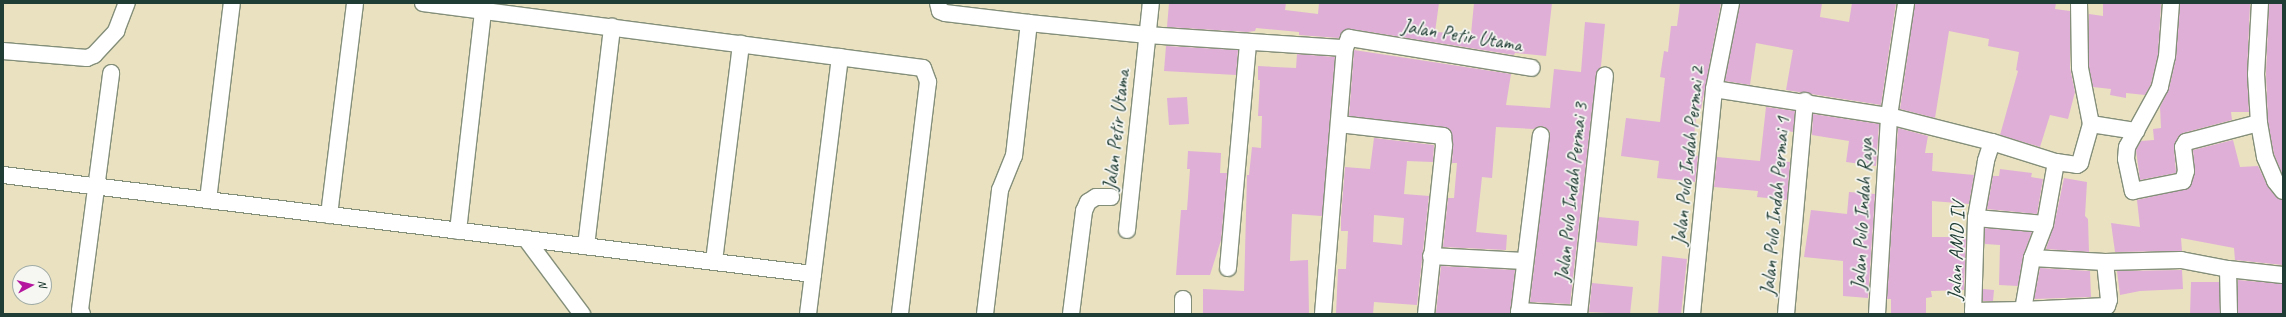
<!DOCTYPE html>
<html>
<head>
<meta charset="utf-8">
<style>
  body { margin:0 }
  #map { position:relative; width:2286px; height:317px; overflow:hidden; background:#eae1c0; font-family:Caveat,sans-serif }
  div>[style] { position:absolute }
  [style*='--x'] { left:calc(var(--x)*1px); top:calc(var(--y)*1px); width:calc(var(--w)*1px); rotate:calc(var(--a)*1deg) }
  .building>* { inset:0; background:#dfafd7 }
  .roads { filter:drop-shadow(1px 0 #848f7a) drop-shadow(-1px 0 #848f7a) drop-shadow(0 1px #848f7a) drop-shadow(0 -1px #848f7a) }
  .minor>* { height:16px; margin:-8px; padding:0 8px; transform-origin:8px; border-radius:8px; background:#fff }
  span { translate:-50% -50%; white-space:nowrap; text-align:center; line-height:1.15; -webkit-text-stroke:3.5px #f6f6f2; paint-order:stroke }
  .street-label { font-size:20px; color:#1f3d34 }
  .frame { position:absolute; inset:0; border:4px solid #1f3d34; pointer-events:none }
  .north { position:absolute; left:12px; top:265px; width:40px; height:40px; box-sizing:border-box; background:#f6f6f2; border:1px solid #a0aca6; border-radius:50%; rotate:83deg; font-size:11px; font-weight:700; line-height:16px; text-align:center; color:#1f3d34 }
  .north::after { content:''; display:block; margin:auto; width:14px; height:18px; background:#b5179e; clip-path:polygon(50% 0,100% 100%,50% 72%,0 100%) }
</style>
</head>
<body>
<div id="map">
  <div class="building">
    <i style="clip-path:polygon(1169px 3px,1286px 3px,1285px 10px,1318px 14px,1319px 3px,1439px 3px,1435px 32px,1471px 34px,1474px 3px,1552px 3px,1546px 56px,1515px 53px,1514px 55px,1351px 29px,1343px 31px,1339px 38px,1299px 35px,1299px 32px,1256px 28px,1255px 31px,1247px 32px,1167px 27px)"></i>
    <i style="clip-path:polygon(1680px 3px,1721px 3px,1701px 109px,1697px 109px,1692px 154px,1698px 156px,1695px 182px,1657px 178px,1659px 161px,1621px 156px,1626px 118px,1660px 122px,1665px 78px,1660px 77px,1664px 51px,1668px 52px,1671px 26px,1677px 26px)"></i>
    <i style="clip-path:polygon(1740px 3px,1822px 3px,1820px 17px,1849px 22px,1852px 3px,1896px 3px,1881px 105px,1786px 90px,1793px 50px,1756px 43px,1750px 85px,1725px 81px)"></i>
    <i style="clip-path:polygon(1915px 3px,2056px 3px,2055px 9px,2070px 11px,2070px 68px,2075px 92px,2068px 119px,2050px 115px,2040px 147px,2000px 135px,2018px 71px,2016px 70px,2019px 52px,1988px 46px,1989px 39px,1949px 31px,1935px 118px,1900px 109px)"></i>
    <i style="clip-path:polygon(2103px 3px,2161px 3px,2158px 55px,2151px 84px,2145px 95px,2126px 93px,2126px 98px,2110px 95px,2111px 89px,2093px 87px,2089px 67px,2089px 14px,2103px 16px)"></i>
    <i style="clip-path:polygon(2180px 3px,2250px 4px,2247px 74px,2249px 112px,2231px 112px,2232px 120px,2183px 133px,2178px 137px,2174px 148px,2176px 173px,2140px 180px,2136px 150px,2141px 141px,2154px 140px,2153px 129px,2161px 128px,2160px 107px,2169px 89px,2176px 58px)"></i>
    <i style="clip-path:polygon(2269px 3px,2283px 3px,2283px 176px,2274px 154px,2268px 122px,2266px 74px)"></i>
    <i style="clip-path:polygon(1585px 22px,1605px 24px,1601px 66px,1596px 74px,1570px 304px,1530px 302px,1550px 131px,1542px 126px,1533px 129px,1496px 127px,1492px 178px,1482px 177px,1476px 232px,1507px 235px,1506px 250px,1443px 247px,1448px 198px,1454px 198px,1457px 163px,1452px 163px,1453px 145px,1451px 131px,1444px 127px,1349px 116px,1354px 50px,1511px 74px,1506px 105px,1550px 108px,1554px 69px,1581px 72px)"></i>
    <i style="clip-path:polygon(1166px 46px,1238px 50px,1236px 75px,1164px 71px)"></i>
    <i style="clip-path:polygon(1297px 54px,1335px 57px,1322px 216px,1292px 214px,1290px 261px,1308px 260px,1309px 314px,1203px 314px,1203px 289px,1244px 291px,1247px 175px,1249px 175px,1252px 147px,1261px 148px,1262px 116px,1258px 116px,1260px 80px,1258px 80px,1258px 66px,1296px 68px)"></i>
    <i style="clip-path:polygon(1187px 97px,1189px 124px,1169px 125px,1167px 98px)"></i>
    <i style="clip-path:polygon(1766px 107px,1795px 111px,1793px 132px,1784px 130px,1781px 161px,1790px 162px,1787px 200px,1757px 197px,1758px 191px,1714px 187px,1717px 157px,1760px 161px)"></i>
    <i style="clip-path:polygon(1813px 114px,1879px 124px,1876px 166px,1846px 162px,1849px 141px,1812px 135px)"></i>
    <i style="clip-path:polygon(1898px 128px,1928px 136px,1925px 153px,1933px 153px,1932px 171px,1974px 175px,1969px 204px,1932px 201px,1932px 237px,1966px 237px,1964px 290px,1931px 291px,1932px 297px,1926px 298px,1926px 314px,1891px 314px,1891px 299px,1887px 299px)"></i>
    <i style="clip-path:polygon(evenodd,1374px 138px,1434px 145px,1433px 162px,1407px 161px,1404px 194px,1429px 196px,1417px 305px,1374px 302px,1373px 314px,1336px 314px,1338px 269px,1346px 269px,1348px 231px,1341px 231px,1341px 217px,1345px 167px,1370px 169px,1374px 138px,1374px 215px,1404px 218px,1402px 245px,1373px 242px,1374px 215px)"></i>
    <i style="clip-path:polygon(2233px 140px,2240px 167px,2258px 166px,2268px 187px,2276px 197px,2283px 200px,2283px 265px,2235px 260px,2234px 248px,2181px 238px,2182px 251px,2115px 252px,2111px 223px,2140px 227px,2137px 200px,2189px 188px,2195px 173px,2193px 150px)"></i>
    <i style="clip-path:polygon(1188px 151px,1221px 153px,1220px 173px,1227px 173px,1221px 240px,1210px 275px,1176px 275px,1181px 210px,1187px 210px,1190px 169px,1187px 169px)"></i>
    <i style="clip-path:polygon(2000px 169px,2032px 173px,2031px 177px,2043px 179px,2037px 214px,1987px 209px,1993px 176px,1999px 176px)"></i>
    <i style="clip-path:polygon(2064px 178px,2087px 182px,2085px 216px,2088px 219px,2089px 252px,2046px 249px,2054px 226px)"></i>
    <i style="clip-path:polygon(1849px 192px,1875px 194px,1868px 298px,1843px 296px,1843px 261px,1804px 257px,1811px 210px,1847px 214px)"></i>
    <i style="clip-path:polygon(1599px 217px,1639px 221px,1637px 246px,1596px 242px)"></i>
    <i style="clip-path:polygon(1985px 228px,2032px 232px,2023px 256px,2018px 286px,1999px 285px,2000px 245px,1985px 244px)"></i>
    <i style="clip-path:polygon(1662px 256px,1687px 259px,1681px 314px,1658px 314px)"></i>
    <i style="clip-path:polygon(1441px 266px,1515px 270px,1510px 314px,1436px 313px)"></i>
    <i style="clip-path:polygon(2040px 268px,2090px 271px,2091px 297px,2034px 299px)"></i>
    <i style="clip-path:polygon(2182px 270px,2183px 289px,2140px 291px,2120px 295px,2117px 271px)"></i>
    <i style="clip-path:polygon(2238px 280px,2283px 284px,2283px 314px,2238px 314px)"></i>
    <i style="clip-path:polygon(2191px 282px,2219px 282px,2220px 314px,2190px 314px)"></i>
    <i style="clip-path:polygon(1592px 283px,1633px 287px,1630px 314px,1589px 312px)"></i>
    <i style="clip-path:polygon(1983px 289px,1994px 290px,1993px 301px,1983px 301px)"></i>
  </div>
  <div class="roads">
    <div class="minor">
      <i style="--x:423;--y:3;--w:504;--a:7.41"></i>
      <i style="--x:923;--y:68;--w:15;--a:70"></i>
      <i style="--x:928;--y:82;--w:234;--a:96.9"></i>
      <i style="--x:938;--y:3;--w:8;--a:76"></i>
      <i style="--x:940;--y:11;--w:5;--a:22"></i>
      <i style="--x:945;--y:13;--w:85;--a:6.8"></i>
      <i style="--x:1029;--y:23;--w:119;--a:5.8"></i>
      <i style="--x:1147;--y:35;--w:198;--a:3.8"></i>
      <i style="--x:2079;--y:3;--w:65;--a:89.1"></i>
      <i style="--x:2080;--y:68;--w:57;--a:78.9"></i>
      <i style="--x:2171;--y:3;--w:53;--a:94.3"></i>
      <i style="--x:2167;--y:56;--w:32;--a:103"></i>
      <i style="--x:2160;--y:87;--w:68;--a:118.8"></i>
      <i style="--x:2127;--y:147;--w:12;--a:95"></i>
      <i style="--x:2126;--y:159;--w:33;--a:78"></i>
      <i style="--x:2133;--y:191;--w:51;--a:-11.3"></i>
      <i style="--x:2183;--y:181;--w:10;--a:-73"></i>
      <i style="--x:2186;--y:171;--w:24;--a:-97"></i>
      <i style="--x:2183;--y:147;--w:6;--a:-59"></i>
      <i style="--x:2186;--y:142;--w:75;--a:-14.6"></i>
      <i style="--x:2260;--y:3;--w:71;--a:93.2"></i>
      <i style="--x:2256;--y:74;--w:49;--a:86.5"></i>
      <i style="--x:2259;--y:123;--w:35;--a:80"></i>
      <i style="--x:2265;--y:157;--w:26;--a:67"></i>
      <i style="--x:2275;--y:181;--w:13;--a:51"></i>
      <i style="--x:3;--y:51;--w:84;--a:4.8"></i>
      <i style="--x:87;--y:58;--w:8;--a:-23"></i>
      <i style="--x:94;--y:55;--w:33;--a:-47"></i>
      <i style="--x:116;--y:31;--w:30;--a:-69"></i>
      <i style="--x:1714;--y:89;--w:177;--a:8.8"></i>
      <i style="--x:1889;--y:116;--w:106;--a:14.2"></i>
      <i style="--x:1992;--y:142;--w:67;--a:17.4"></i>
      <i style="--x:2056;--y:162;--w:21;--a:8"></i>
      <i style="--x:2077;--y:165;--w:4;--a:-34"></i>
      <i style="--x:2080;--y:163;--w:41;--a:-74.2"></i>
      <i style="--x:2091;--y:124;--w:46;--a:8.8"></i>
      <i style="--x:1339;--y:124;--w:105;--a:6.6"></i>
      <i style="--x:1443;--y:136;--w:10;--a:84"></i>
      <i style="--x:1444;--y:146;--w:169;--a:96.1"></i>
      <i style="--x:1992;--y:142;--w:20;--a:108"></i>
      <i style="--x:1986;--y:161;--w:58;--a:100"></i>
      <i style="--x:1976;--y:218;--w:93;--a:91.8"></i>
      <i style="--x:1973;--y:311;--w:50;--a:-1.1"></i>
      <i style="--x:2023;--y:310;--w:53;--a:-80.2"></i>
      <i style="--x:2032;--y:258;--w:36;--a:-69"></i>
      <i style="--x:2045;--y:224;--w:63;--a:-79.9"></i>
      <i style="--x:3;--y:175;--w:816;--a:6.97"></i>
      <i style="--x:208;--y:200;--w:198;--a:-83.1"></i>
      <i style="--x:329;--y:215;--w:214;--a:-83"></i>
      <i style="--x:1976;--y:218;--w:69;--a:5"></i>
      <i style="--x:1127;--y:230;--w:228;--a:-84"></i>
      <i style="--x:458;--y:231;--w:221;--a:-83.5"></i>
      <i style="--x:526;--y:239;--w:94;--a:53.3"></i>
      <i style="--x:586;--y:246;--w:221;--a:-83.2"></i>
      <i style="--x:1431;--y:256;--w:93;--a:3.1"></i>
      <i style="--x:2032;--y:258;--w:73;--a:3.1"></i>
      <i style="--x:2105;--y:262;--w:76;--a:-1.5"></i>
      <i style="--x:2181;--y:260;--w:48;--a:10.8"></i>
      <i style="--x:2228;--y:269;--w:55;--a:6.2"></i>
      <i style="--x:714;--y:261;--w:219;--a:-82.9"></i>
      <i style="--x:1228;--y:268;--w:227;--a:-84.9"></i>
      <i style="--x:2228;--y:269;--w:45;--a:88.7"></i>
      <i style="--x:2023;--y:310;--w:84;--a:-2.7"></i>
      <i style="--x:2107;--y:306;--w:6;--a:-72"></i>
      <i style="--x:2109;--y:300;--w:38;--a:-96"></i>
      <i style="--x:1519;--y:311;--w:55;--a:3.1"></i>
      <i style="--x:82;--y:314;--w:4;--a:-117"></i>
      <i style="--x:80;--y:310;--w:239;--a:-82.5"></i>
      <i style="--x:808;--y:314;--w:259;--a:-82.9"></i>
      <i style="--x:985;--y:314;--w:125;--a:-83.1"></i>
      <i style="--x:1000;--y:190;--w:37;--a:-68"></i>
      <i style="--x:1014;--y:156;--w:134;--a:-83.6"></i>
      <i style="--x:1071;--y:314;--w:104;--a:-82.8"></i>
      <i style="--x:1084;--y:211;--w:10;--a:-66"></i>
      <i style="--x:1088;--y:202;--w:9;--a:-32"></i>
      <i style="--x:1096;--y:197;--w:15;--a:0"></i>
      <i style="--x:1183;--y:314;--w:15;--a:-90"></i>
      <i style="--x:1323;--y:314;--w:267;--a:-85.3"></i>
      <i style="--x:1345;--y:48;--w:11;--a:-68"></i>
      <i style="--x:1349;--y:38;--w:185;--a:9.3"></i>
      <i style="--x:1519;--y:314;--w:180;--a:-83"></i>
      <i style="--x:1579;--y:314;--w:240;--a:-83.8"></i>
      <i style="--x:1692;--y:314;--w:226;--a:-84.4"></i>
      <i style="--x:1714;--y:89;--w:88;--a:-78.8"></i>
      <i style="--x:1786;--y:314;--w:214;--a:-84.9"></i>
      <i style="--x:1877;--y:314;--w:198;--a:-86.5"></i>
      <i style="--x:1889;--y:116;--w:114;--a:-81.4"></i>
    </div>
  </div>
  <div class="street-label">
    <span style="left:1462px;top:35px;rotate:9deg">Jalan Petir Utama</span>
    <span style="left:1116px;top:130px;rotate:-84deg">Jalan Petir Utama</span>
    <span style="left:1688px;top:156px;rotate:-84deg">Jalan Pulo Indah Permai 2</span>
    <span style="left:1571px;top:192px;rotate:-84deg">Jalan Pulo Indah Permai 3</span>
    <span style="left:1775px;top:206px;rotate:-85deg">Jalan Pulo Indah Permai 1</span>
    <span style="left:1862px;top:214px;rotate:-87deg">Jalan Pulo Indah Raya</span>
    <span style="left:1956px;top:251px;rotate:-88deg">Jalan AMD IV</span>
  </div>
  <div class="frame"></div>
  <div class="north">N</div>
</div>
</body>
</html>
